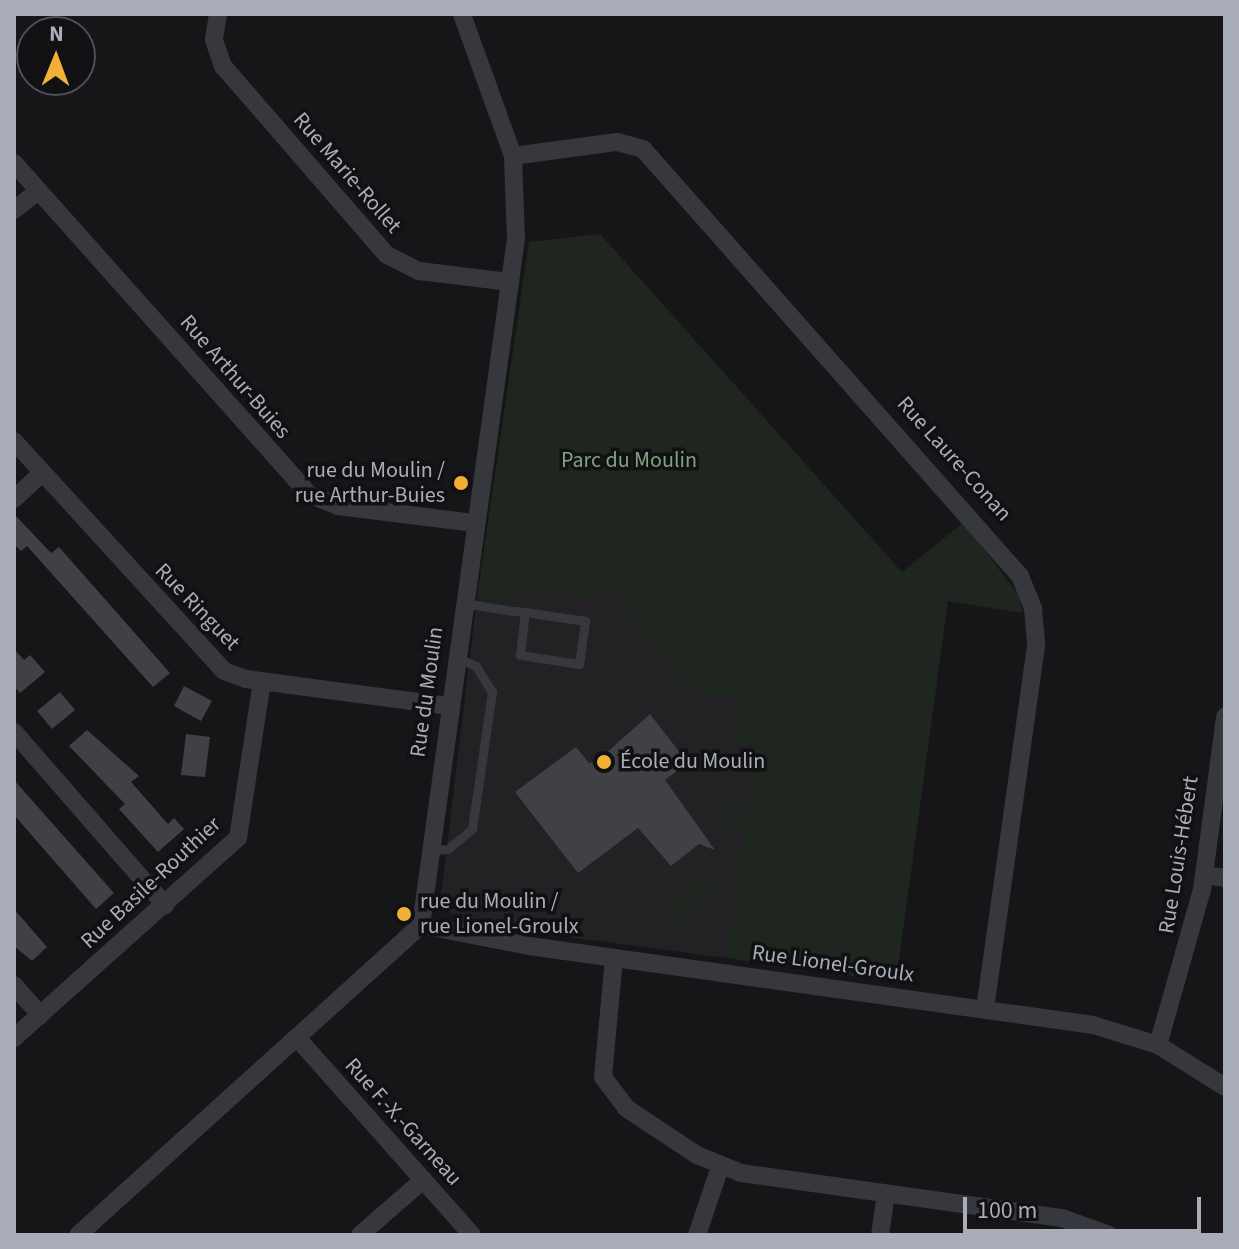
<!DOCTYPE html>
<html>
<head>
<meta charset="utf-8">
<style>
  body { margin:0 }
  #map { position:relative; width:1239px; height:1249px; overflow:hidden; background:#161618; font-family:"Source Sans 3",sans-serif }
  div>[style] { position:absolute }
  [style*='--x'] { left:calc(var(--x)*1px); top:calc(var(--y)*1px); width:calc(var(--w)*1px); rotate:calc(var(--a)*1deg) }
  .built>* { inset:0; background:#222225 }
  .green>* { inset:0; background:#1e261f }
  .building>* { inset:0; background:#404145 }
  .service>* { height:9px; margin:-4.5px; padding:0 4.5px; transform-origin:4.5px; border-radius:4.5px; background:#37383d }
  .minor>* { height:18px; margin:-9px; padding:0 9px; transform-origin:9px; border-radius:9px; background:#37383d }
  .dots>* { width:22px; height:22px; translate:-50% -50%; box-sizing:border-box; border:4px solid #111113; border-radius:50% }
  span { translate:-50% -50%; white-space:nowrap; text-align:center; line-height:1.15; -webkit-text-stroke:7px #111113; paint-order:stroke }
  .street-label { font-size:22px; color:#a8adb8 }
  .park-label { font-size:22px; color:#7fa381 }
  .poi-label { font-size:22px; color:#a8adb8 }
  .right { translate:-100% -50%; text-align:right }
  .left { translate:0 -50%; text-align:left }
  .frame { position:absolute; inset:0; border:16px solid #a8adb8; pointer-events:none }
  .north { position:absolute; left:16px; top:16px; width:80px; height:80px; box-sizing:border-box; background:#111113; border:2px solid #4d4f55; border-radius:50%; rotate:1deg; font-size:22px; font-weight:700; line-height:32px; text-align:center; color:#a8adb8 }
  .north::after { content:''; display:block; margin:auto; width:28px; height:36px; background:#f2b134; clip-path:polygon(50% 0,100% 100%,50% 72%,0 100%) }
  .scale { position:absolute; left:963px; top:1197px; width:238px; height:36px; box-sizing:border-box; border:4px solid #a8adb8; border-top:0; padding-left:10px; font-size:24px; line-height:28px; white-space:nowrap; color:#a8adb8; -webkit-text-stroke:6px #111113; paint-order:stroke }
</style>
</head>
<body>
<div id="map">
  <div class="built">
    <i style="clip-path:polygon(597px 586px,624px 590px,762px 702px,726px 958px,462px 923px,440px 904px,477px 597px,515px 601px,518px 587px,594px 599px)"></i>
  </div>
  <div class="green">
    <i style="clip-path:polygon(600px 234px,902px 572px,964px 522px,1019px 596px,1023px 613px,948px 601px,896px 982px,726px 958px,744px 829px,722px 826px,725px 807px,747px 809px,756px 746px,731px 742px,737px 699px,692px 693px,623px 606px,624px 590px,598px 586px,595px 599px,518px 588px,515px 602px,477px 597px,529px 242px)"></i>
    <i style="clip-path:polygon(703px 872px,714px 885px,675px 929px,660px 911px)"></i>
  </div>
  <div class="building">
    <i style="clip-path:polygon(16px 516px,51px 553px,59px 547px,170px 673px,153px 687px,27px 546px,21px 551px,14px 544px)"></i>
    <i style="clip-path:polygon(14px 649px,24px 660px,30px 655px,45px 672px,20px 693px,14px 686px)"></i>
    <i style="clip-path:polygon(184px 686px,212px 701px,201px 721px,174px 706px)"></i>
    <i style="clip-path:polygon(60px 692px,75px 710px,52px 729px,37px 711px)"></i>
    <i style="clip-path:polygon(650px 714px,688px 763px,665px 780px,715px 850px,699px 844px,671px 866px,638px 828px,578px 873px,515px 792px,576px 747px,589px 763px,596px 762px)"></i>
    <i style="clip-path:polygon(87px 730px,139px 776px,131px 782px,168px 824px,174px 818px,184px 829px,158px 852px,119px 809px,125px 804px,69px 746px)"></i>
    <i style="clip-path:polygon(186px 734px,210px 737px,205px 777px,181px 775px)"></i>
    <i style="clip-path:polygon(14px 780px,114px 893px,96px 909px,14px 815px)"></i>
    <i style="clip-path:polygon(14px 909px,47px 947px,32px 961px,14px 946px)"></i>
  </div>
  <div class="service">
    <i style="--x:463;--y:603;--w:12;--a:9"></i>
    <i style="--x:475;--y:605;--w:39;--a:9"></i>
    <i style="--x:514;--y:611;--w:11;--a:5"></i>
    <i style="--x:525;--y:612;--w:61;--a:8.5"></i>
    <i style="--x:585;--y:621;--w:43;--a:97.9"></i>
    <i style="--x:579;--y:664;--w:60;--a:-171.3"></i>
    <i style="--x:520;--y:655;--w:43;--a:-83.4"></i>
    <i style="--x:430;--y:850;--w:18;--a:-3"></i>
    <i style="--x:448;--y:849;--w:31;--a:-40"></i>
    <i style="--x:472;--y:829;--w:138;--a:-81.7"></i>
    <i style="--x:492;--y:692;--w:31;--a:-122"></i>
    <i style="--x:476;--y:666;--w:22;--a:-156"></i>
  </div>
  <div class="minor">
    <i style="--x:218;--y:14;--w:26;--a:99"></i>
    <i style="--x:214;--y:40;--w:28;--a:71"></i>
    <i style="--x:223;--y:66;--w:250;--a:49.1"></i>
    <i style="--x:387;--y:255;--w:36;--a:27"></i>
    <i style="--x:419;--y:271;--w:92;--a:6.9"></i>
    <i style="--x:513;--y:156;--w:105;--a:-7.7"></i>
    <i style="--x:617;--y:142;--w:27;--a:15"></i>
    <i style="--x:643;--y:149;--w:570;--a:48.56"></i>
    <i style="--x:1020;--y:576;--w:35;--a:68"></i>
    <i style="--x:1033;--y:608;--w:38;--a:85"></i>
    <i style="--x:1036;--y:646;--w:367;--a:98"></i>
    <i style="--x:14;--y:163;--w:445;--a:48.3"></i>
    <i style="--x:310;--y:495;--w:30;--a:21"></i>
    <i style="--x:338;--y:506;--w:138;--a:7.1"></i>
    <i style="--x:14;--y:210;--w:31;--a:-38"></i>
    <i style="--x:14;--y:441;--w:311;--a:47.6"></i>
    <i style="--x:224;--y:671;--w:23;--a:20"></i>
    <i style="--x:246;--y:679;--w:205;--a:7.6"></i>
    <i style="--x:14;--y:499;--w:38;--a:-43"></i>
    <i style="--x:14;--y:732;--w:230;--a:48.9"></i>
    <i style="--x:1204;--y:875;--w:21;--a:8"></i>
    <i style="--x:421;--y:925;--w:110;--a:11"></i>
    <i style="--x:529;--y:946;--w:570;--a:7.97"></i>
    <i style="--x:1093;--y:1025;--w:68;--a:17.1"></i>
    <i style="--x:1158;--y:1045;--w:79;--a:32.1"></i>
    <i style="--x:614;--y:958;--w:120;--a:95.3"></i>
    <i style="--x:603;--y:1077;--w:39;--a:53"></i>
    <i style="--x:626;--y:1108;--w:85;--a:33.5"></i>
    <i style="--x:697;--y:1155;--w:48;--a:22.2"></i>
    <i style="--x:741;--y:1173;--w:324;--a:8"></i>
    <i style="--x:1062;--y:1218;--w:50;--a:19.9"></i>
    <i style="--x:14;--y:985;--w:40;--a:49"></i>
    <i style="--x:14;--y:1038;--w:300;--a:-41.8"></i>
    <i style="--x:238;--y:838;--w:158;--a:-81.3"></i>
    <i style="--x:299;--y:1040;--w:261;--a:48.4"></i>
    <i style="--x:1158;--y:1045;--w:161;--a:-74.2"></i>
    <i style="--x:1202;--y:890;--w:175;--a:-82.4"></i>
    <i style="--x:78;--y:1235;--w:462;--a:-42.1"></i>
    <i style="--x:421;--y:925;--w:693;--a:-82.12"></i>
    <i style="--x:516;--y:239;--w:83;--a:-92.1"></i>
    <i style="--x:513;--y:156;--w:151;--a:-109.8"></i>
    <i style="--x:360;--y:1235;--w:84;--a:-41.1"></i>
    <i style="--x:697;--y:1235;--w:72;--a:-71.3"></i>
    <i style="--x:880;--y:1235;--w:41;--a:-81.7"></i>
  </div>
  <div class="dots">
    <i style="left:461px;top:483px;background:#f2b134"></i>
    <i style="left:604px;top:762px;background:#f2b134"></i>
    <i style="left:404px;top:914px;background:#f2b134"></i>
  </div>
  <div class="street-label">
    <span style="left:347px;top:173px;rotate:49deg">Rue Marie-Rollet</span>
    <span style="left:235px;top:377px;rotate:49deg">Rue Arthur-Buies</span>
    <span style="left:954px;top:459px;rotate:48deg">Rue Laure-Conan</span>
    <span style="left:197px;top:607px;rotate:46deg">Rue Ringuet</span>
    <span style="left:427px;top:692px;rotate:-82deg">Rue du Moulin</span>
    <span style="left:1179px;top:855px;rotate:-81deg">Rue Louis-Hébert</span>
    <span style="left:151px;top:883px;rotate:-43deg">Rue Basile-Routhier</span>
    <span style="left:833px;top:964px;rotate:8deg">Rue Lionel-Groulx</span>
    <span style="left:403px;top:1122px;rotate:48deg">Rue F.-X.-Garneau</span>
  </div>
  <div class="park-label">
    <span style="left:629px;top:461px">Parc du Moulin</span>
  </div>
  <div class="poi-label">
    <span class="right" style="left:445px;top:483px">rue du Moulin /<br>rue Arthur-Buies</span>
    <span class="left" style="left:620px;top:762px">École du Moulin</span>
    <span class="left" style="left:420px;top:914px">rue du Moulin /<br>rue Lionel-Groulx</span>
  </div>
  <div class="frame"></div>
  <div class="north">N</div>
  <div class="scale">100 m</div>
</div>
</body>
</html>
